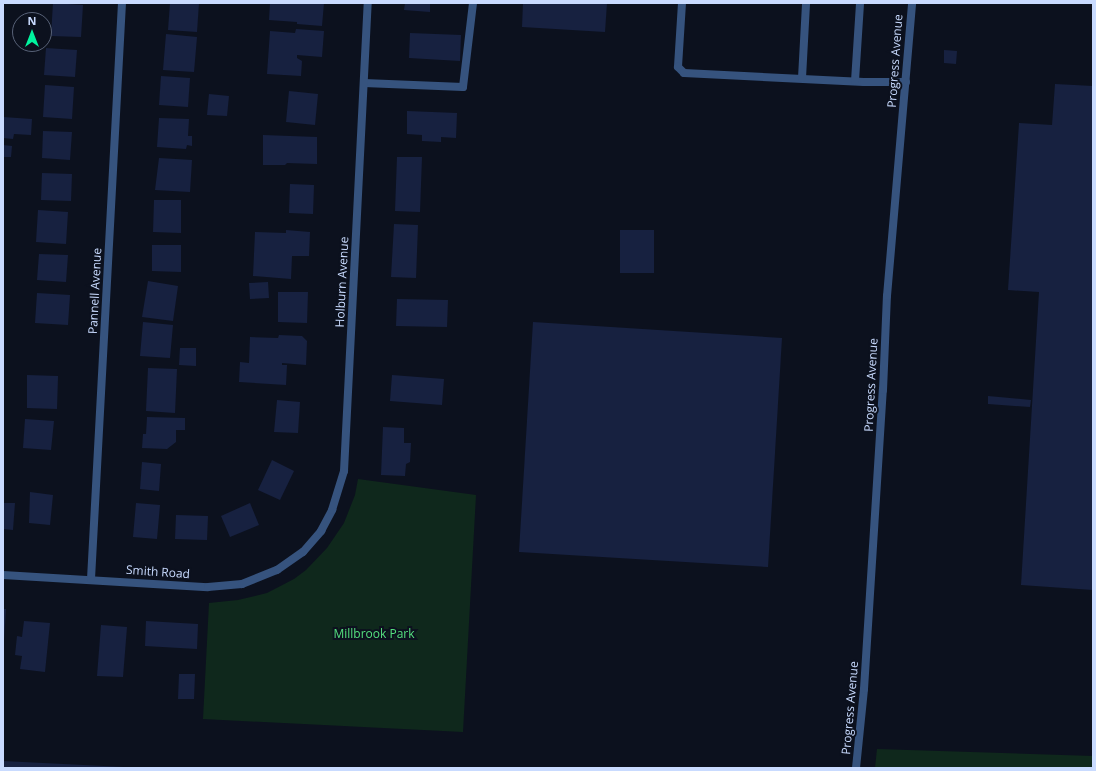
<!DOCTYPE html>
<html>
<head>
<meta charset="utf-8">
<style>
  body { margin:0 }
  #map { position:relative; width:1096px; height:771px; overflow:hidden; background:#0c111e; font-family:"Open Sans",sans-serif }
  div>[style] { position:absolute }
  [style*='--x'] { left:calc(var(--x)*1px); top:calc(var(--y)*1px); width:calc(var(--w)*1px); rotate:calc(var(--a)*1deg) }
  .green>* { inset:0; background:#0f281c }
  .building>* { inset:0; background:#172140 }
  .service>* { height:8px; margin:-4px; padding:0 4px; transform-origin:4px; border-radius:4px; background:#36537e }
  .minor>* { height:8px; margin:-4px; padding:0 4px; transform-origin:4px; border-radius:4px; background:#36537e }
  span { translate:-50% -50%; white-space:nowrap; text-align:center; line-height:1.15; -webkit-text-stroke:4px #0c111e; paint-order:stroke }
  .street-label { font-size:12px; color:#c9dbff }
  .park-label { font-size:12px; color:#54e07e }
  .frame { position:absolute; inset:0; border:4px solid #c9dbff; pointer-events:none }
  .north { position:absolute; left:12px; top:12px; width:40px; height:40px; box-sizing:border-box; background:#0c111e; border:1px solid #586278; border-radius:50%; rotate:0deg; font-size:11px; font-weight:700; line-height:16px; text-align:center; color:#c9dbff }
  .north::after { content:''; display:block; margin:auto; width:14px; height:18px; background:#00f49f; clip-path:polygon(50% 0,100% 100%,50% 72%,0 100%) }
</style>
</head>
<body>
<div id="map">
  <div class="green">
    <i style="clip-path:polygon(358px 479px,476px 495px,463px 732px,203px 719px,209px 603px,238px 600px,267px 593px,294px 579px,306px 570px,327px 548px,344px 523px,355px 495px)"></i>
    <i style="clip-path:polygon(877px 749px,1093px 756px,1093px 768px,875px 768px)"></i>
  </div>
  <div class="building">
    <i style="clip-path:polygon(53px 3px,83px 5px,81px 37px,51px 36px)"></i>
    <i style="clip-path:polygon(170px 3px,199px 3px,197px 32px,168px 30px)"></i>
    <i style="clip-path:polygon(270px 3px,324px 3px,322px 26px,297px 24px,297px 22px,269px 20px)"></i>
    <i style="clip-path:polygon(405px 3px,430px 3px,430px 12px,404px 10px)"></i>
    <i style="clip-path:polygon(523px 3px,607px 3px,605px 32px,522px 27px)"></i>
    <i style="clip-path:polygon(296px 29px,324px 31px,322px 57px,297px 55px,297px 58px,302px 61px,301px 76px,267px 74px,270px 31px,295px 33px)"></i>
    <i style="clip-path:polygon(410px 33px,461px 35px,460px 61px,409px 58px)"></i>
    <i style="clip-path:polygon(166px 34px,197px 37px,194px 72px,163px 70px)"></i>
    <i style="clip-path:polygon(46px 48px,77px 50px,75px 77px,44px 75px)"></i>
    <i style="clip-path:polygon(944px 50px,957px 51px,956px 64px,944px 63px)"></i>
    <i style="clip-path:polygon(161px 76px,190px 78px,188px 107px,159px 105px)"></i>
    <i style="clip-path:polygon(1055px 84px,1093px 86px,1093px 590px,1021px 585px,1039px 292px,1008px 290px,1019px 123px,1052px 125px)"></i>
    <i style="clip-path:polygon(45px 85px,74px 87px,72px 119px,43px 117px)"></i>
    <i style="clip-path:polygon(289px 91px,318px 94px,315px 125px,286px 122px)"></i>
    <i style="clip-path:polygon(209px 94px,229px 96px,227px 116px,207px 115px)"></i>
    <i style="clip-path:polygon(407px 111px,457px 113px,456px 138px,441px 137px,441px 142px,422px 141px,422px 135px,407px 134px)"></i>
    <i style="clip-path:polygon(3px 117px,32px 119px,31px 135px,14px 134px,13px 139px,3px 138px)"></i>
    <i style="clip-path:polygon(159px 118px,189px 119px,188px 136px,192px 136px,192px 146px,187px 145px,186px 149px,157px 147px)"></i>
    <i style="clip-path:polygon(43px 131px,72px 132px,70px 160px,42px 158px)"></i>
    <i style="clip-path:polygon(263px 135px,317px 137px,317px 164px,287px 163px,285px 165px,263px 165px)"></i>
    <i style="clip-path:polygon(3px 145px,12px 146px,11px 157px,3px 157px)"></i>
    <i style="clip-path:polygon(397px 157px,422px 157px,420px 212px,395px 211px)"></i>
    <i style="clip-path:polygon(159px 158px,192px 160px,190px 192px,155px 190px)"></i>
    <i style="clip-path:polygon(42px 173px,72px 174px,71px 201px,41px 200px)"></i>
    <i style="clip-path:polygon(290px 184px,314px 185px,313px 214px,289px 213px)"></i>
    <i style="clip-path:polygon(154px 200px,181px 200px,181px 233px,153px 232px)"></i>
    <i style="clip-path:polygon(38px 210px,68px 212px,66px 244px,36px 242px)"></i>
    <i style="clip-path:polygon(394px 224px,418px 225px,416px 278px,391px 277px)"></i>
    <i style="clip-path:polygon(286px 230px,310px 232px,309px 256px,292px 256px,291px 279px,253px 276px,255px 232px,286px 233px)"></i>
    <i style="clip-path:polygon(620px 230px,654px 230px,654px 273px,620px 273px)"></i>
    <i style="clip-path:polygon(152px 245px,181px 245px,181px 272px,152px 271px)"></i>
    <i style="clip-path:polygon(39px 254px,68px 255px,66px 282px,37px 280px)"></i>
    <i style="clip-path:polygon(148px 281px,178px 286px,173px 321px,142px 317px)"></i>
    <i style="clip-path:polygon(268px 282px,269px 298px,250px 299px,249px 283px)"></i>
    <i style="clip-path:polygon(278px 292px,308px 292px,307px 323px,278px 322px)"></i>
    <i style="clip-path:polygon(37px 293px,70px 295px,68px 325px,35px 323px)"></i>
    <i style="clip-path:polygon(397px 299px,448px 300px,447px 327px,396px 326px)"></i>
    <i style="clip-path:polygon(143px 322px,173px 325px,170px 358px,140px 356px)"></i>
    <i style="clip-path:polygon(533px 322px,782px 338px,768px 567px,519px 552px)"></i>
    <i style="clip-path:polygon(279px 335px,302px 336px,307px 341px,306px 365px,282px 363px,282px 365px,287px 365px,286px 385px,239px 382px,240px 362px,249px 363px,250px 337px,278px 338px)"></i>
    <i style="clip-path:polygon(180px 348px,196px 348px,196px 366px,179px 365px)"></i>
    <i style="clip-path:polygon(148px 368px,177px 369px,175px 413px,146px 411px)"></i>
    <i style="clip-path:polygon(27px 375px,58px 376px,57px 409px,27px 408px)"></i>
    <i style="clip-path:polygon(392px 375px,444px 379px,442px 405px,390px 401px)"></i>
    <i style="clip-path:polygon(988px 396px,1031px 400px,1030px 407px,988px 404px)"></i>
    <i style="clip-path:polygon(277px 400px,300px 402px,298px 433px,274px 432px)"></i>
    <i style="clip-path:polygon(147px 417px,185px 418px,185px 430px,176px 430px,176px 442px,167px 449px,142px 448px,143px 434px,146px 434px)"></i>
    <i style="clip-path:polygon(25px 419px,54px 421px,51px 450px,23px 448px)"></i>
    <i style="clip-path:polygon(383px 427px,404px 428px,404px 443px,411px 443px,410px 462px,406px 464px,405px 476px,381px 475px)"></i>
    <i style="clip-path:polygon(272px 460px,294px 471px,280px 500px,258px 490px)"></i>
    <i style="clip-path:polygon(142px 462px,161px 464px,159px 491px,140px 489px)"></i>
    <i style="clip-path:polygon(30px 492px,53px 495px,50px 525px,29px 523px)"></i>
    <i style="clip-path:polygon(3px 503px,15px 503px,13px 530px,3px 529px)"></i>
    <i style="clip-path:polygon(136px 503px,160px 505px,157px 539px,133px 537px)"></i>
    <i style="clip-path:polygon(250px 503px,259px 525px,230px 537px,221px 516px)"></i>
    <i style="clip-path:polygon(176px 515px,208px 516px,207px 540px,175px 539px)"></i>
    <i style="clip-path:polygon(3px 609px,6px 609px,4px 640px,3px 640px)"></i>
    <i style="clip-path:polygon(24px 621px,50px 623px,45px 672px,20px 669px,22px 656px,15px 655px,17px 636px,22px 637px)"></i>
    <i style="clip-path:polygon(146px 621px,198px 624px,197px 649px,145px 646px)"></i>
    <i style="clip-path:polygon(101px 625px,127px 627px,123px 677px,97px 676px)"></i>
    <i style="clip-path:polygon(179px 674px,195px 674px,194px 699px,178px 699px)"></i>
    <i style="clip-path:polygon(3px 761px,124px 767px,124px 768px,3px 768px)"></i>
  </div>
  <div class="service">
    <i style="--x:682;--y:3;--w:64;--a:93.6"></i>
    <i style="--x:678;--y:67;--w:8;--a:45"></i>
    <i style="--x:684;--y:73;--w:180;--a:2.9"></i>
    <i style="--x:864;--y:82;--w:42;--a:0"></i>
    <i style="--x:802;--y:78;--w:75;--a:-86.9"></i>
    <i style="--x:855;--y:81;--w:78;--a:-86.3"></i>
    <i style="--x:364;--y:83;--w:99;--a:2.3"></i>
    <i style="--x:463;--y:87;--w:85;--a:-83.2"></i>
  </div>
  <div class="minor">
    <i style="--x:3;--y:575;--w:205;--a:3.4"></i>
    <i style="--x:208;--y:587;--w:34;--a:-5"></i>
    <i style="--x:242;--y:584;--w:38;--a:-22"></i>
    <i style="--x:277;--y:570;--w:32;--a:-35"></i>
    <i style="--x:303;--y:552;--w:28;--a:-49"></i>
    <i style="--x:321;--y:531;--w:24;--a:-62"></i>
    <i style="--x:332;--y:510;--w:41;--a:-72.9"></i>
    <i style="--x:344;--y:471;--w:469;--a:-87.1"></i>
    <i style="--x:91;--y:579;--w:577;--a:-86.92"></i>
    <i style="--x:856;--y:768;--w:79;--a:-84.2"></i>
    <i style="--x:864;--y:689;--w:300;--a:-86.4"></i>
    <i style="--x:883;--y:390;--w:94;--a:-87.6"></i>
    <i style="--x:887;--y:296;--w:294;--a:-85.1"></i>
  </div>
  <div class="street-label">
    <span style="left:895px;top:61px;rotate:-86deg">Progress Avenue</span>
    <span style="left:342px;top:282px;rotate:-87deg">Holburn Avenue</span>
    <span style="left:95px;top:291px;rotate:-87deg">Pannell Avenue</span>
    <span style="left:871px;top:385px;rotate:-87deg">Progress Avenue</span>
    <span style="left:158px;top:572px;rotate:4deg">Smith Road</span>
    <span style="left:850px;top:708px;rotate:-85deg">Progress Avenue</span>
  </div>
  <div class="park-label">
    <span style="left:374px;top:634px">Millbrook Park</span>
  </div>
  <div class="frame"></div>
  <div class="north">N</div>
</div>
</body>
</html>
